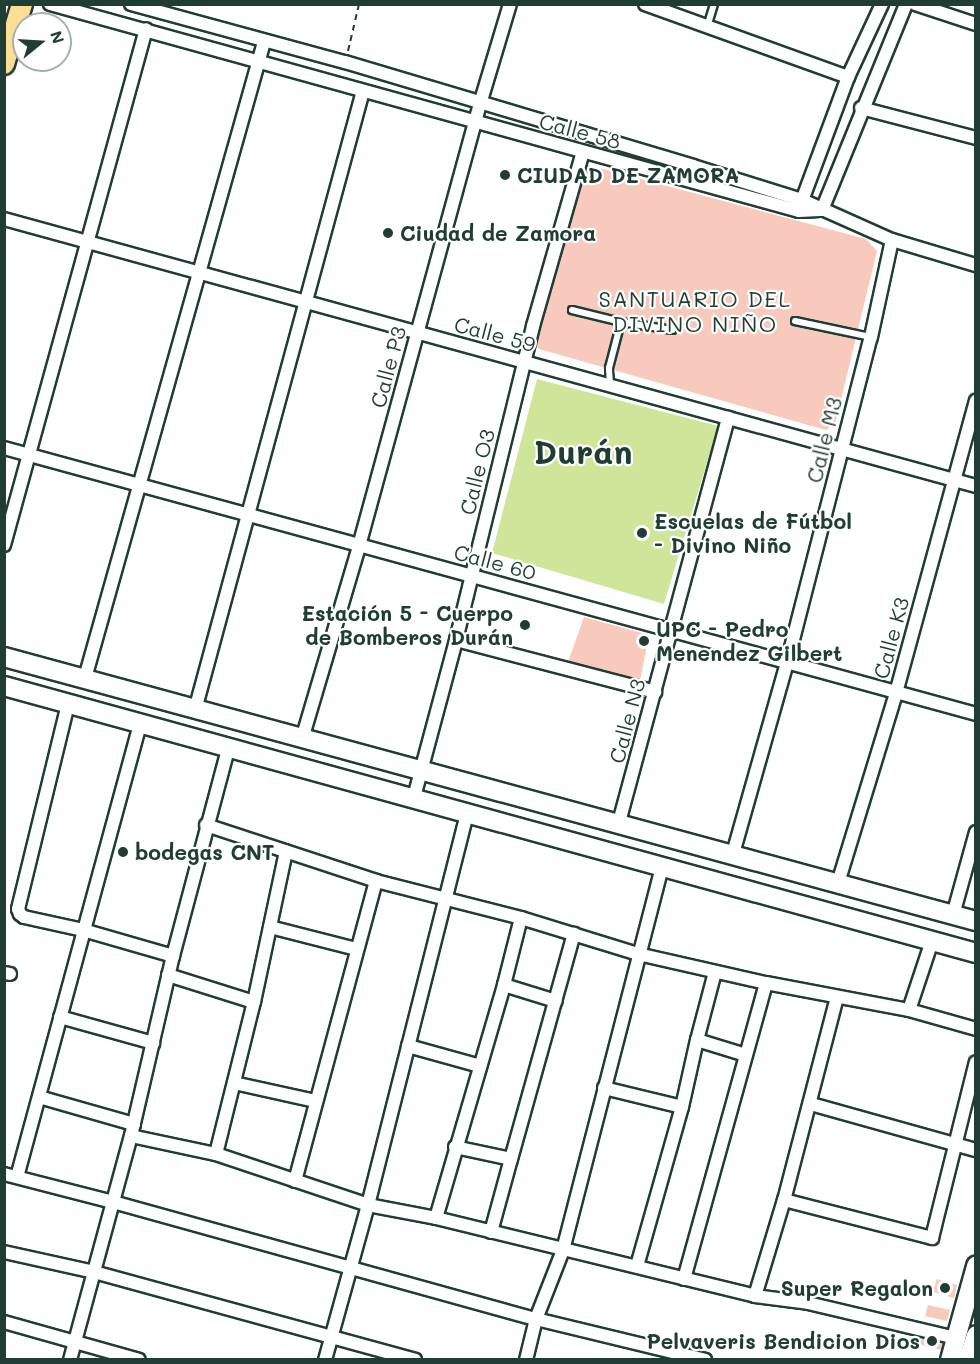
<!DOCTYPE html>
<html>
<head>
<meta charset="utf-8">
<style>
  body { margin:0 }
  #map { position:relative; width:980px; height:1364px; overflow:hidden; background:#fff; font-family:Mali,sans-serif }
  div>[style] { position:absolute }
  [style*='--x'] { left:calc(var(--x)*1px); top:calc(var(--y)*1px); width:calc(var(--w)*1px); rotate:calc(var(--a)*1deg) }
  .green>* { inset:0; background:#cfe59a }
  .building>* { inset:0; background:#f8c9bd }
  .path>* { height:2px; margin-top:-1px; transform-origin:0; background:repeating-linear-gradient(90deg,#1f3d34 0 6px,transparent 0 10.5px) }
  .roads { filter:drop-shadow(2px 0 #1f3d34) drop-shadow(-2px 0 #1f3d34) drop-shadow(0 2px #1f3d34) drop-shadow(0 -2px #1f3d34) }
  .lane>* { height:6px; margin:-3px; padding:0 3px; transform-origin:3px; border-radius:3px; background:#fff }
  .street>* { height:12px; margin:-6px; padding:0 6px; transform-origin:6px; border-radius:6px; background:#fff }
  .secondary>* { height:18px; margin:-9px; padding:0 9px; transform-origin:9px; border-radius:9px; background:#fff }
  .primary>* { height:20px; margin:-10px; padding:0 10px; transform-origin:10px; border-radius:10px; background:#fcde96 }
  .dots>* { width:16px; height:16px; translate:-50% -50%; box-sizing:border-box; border:3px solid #fff; border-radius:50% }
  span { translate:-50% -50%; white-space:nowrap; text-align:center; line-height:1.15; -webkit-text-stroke:4.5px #fff; paint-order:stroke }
  .street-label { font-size:21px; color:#1f3d34 }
  .poi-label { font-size:21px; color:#1f3d34; font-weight:700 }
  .left { translate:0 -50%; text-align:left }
  .right { translate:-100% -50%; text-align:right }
  .neighbourhood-label { font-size:22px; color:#1f3d34; letter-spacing:1.5px }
  .town-label { font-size:33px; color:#1f3d34; font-weight:700 }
  .frame { position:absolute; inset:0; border:6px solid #1f3d34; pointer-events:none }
  .north { position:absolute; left:12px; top:12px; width:60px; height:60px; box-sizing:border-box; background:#fff; border:2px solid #a5b1ae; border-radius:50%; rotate:72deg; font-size:16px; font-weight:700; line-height:24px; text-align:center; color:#1f3d34 }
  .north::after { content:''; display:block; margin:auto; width:21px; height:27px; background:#1f3d34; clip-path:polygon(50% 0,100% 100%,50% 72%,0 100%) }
</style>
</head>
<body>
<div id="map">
  <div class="green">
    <i style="clip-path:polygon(537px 379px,718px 426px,664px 604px,492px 553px)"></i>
  </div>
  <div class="building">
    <i style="clip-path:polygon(588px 165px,866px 239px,877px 251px,835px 424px,826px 430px,539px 349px,533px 339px,579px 172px)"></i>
    <i style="clip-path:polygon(584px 617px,649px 635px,640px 681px,568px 662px)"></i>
    <i style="clip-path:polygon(937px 1279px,957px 1285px,954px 1298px,933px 1292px)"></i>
    <i style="clip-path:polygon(928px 1305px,950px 1310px,947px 1321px,925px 1316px)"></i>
    <i style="clip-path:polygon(922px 1332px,944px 1338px,941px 1350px,919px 1344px)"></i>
  </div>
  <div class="path">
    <i style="--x:348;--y:51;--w:48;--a:-76.8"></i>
  </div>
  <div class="roads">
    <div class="lane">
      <i style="--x:707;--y:27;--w:24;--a:-73"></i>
      <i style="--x:572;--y:310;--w:50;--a:13.8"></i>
      <i style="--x:795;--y:321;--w:78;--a:11.9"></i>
      <i style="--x:610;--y:384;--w:16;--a:-94"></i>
      <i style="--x:609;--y:368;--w:48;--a:-75.4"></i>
      <i style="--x:621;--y:322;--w:52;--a:8.9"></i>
    </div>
    <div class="street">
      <i style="--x:50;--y:4;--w:777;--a:15.45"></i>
      <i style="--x:799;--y:211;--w:21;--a:-3"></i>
      <i style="--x:131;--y:4;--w:222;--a:15.2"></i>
      <i style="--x:345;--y:62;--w:363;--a:16.6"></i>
      <i style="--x:693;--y:166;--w:114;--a:17.3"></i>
      <i style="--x:802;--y:200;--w:98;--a:24"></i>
      <i style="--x:892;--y:240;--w:88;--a:16.6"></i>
      <i style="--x:645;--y:4;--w:216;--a:19.8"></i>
      <i style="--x:915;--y:4;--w:64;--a:18.2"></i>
      <i style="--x:861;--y:108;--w:119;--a:14.6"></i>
      <i style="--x:800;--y:206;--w:138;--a:-69.6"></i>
      <i style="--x:848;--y:77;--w:81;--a:-65"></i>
      <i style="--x:822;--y:210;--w:222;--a:-67.8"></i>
      <i style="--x:4;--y:219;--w:1008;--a:15.36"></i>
      <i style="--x:4;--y:448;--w:1008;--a:15.3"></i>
      <i style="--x:4;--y:545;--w:535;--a:-74.61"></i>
      <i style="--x:456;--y:640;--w:206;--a:14.6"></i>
      <i style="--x:85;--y:678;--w:661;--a:-74.28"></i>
      <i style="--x:68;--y:704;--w:211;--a:103.7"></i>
      <i style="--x:18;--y:909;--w:5;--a:68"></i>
      <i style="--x:20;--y:914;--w:5;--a:37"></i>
      <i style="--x:24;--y:917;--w:60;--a:12.4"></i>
      <i style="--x:83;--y:930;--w:94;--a:16.1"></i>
      <i style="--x:195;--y:710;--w:641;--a:-74.82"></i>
      <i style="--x:302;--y:739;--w:201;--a:-73.5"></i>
      <i style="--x:359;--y:546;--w:458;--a:-74.7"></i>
      <i style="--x:480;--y:104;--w:104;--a:-73.3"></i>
      <i style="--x:413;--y:801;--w:167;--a:-75"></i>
      <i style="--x:456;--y:640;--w:323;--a:-76.2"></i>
      <i style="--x:533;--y:326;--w:181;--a:-74"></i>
      <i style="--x:206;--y:825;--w:179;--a:18.2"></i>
      <i style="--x:376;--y:881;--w:150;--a:14.3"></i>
      <i style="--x:521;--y:918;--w:122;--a:17.1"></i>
      <i style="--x:638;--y:954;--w:131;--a:12.8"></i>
      <i style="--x:766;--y:983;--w:146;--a:10.7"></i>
      <i style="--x:909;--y:1010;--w:70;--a:15.8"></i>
      <i style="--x:618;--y:826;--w:423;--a:-74.9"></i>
      <i style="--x:732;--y:857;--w:202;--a:-74.2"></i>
      <i style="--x:787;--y:663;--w:337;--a:-75.6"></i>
      <i style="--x:871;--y:337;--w:99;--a:-77.8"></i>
      <i style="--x:838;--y:883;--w:199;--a:-73"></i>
      <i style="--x:896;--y:693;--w:303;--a:-74.7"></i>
      <i style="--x:953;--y:915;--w:86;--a:-74.5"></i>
      <i style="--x:270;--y:927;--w:89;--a:14.3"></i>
      <i style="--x:715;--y:972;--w:70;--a:104.8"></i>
      <i style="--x:697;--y:1040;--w:51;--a:17"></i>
      <i style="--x:4;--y:973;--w:6;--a:9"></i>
      <i style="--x:168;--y:975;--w:90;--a:17.4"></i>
      <i style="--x:504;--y:985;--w:69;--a:-75.8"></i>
      <i style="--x:837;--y:997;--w:210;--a:104.6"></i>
      <i style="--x:784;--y:1200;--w:153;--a:14.4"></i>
      <i style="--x:932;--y:1238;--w:181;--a:-76"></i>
      <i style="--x:909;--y:1010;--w:73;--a:-71.6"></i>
      <i style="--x:60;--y:1017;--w:97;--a:15.6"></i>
      <i style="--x:408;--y:1046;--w:75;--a:15.5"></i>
      <i style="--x:234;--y:1083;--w:84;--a:12.4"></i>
      <i style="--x:604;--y:1088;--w:80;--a:13.7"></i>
      <i style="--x:682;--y:1107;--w:69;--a:-77.4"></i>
      <i style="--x:39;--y:1097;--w:99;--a:15.9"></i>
      <i style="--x:811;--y:1104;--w:171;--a:15.6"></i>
      <i style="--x:131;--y:1136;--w:87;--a:12"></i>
      <i style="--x:216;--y:1154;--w:160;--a:18.5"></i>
      <i style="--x:368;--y:1205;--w:69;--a:10.8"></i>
      <i style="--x:436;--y:1218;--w:328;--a:13.7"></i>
      <i style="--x:755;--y:1296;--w:53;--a:7.5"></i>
      <i style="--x:808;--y:1303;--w:152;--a:13.3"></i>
      <i style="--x:455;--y:1147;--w:57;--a:12.1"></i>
      <i style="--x:511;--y:1159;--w:234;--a:-74.4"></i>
      <i style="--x:216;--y:1154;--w:157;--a:-76"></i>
      <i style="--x:254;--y:1002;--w:154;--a:-78"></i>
      <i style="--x:4;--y:1174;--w:113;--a:14.4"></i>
      <i style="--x:113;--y:1202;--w:439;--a:15.5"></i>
      <i style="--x:536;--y:1319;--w:174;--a:13.6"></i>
      <i style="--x:17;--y:1177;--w:470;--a:-74.8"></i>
      <i style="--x:295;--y:1181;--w:311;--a:-74.9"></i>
      <i style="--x:436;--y:1218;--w:243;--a:-73.7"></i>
      <i style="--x:504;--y:985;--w:54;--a:17.1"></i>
      <i style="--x:491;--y:1232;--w:76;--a:-74.7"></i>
      <i style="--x:4;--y:1252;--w:92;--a:12.5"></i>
      <i style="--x:94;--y:1272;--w:333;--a:15.3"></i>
      <i style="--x:637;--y:1266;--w:165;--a:-74.2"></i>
      <i style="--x:684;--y:1279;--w:307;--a:-74.5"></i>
      <i style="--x:755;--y:1296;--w:100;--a:-73.2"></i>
      <i style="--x:4;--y:1322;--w:140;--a:15.7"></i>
      <i style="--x:70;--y:1360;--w:232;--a:-74.8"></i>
      <i style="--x:131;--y:1136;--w:185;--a:-76.9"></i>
      <i style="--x:173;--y:956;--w:214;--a:-75.1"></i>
      <i style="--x:325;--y:1360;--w:161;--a:-74.5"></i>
      <i style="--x:368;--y:1205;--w:402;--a:-75.8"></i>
      <i style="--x:526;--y:1360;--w:42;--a:-76.3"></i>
      <i style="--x:536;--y:1319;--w:74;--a:-68.6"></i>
      <i style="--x:563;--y:1250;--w:396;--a:-75.5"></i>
    </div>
    <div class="secondary">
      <i style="--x:4;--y:657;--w:1007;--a:15.2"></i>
      <i style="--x:4;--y:686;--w:1008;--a:15.36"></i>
      <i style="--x:950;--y:1360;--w:98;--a:-74.5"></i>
      <i style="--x:968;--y:1360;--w:26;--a:-72"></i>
    </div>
    <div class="primary">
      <i style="--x:4;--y:64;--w:63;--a:-73.3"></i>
    </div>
  </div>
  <div class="dots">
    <i style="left:505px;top:175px;background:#1f3d34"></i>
    <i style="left:388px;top:233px;background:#1f3d34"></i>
    <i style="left:642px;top:533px;background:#1f3d34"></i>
    <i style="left:525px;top:625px;background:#1f3d34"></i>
    <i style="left:644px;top:641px;background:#1f3d34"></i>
    <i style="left:123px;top:852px;background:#1f3d34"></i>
    <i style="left:945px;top:1288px;background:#1f3d34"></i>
    <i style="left:932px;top:1341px;background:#1f3d34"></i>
  </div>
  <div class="street-label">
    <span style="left:580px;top:131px;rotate:15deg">Calle 58</span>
    <span style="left:495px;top:334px;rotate:15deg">Calle 59</span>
    <span style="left:388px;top:367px;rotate:-75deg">Calle P3</span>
    <span style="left:824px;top:440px;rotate:-76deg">Calle M3</span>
    <span style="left:477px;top:472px;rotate:-76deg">Calle O3</span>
    <span style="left:495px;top:562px;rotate:15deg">Calle 60</span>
    <span style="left:891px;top:638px;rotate:-75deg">Calle K3</span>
    <span style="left:627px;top:721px;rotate:-75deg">Calle N3</span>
  </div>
  <div class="poi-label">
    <span class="left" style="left:517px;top:175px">CIUDAD DE ZAMORA</span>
    <span class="left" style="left:400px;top:233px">Ciudad de Zamora</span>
    <span class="left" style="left:654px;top:533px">Escuelas de Fútbol<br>- Divino Niño</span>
    <span class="right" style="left:513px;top:625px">Estación 5 - Cuerpo<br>de Bomberos Durán</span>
    <span class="left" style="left:656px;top:641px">UPC - Pedro<br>Menendez Gilbert</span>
    <span class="left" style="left:135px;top:852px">bodegas CNT</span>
    <span class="right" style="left:933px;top:1288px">Super Regalon</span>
    <span class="right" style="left:920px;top:1341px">Pelvaveris Bendicion Dios</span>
  </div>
  <div class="neighbourhood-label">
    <span style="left:695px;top:311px">SANTUARIO DEL<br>DIVINO NIÑO</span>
  </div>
  <div class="town-label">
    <span style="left:583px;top:451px">Durán</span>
  </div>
  <div class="frame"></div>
  <div class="north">N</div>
</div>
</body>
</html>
